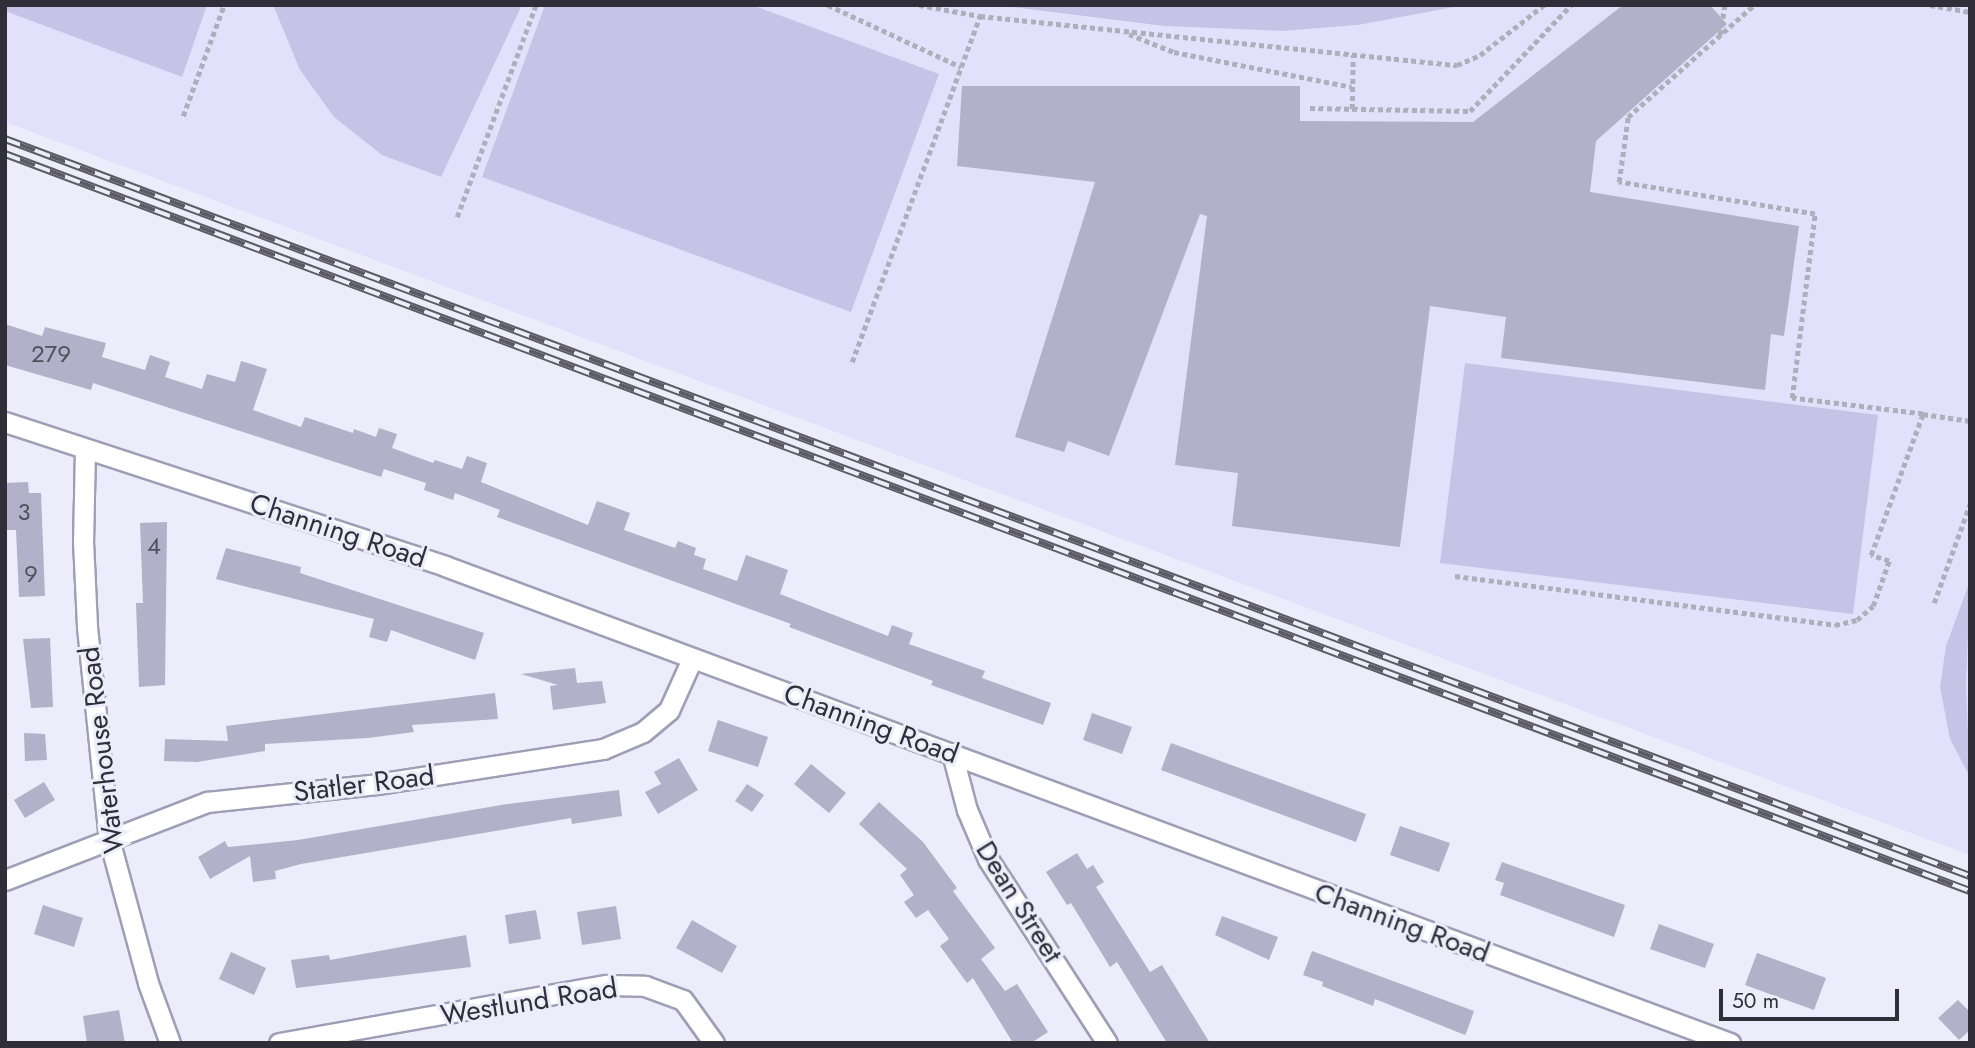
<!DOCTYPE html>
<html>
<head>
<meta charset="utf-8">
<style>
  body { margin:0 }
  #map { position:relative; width:1975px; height:1048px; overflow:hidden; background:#edecfb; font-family:Jost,sans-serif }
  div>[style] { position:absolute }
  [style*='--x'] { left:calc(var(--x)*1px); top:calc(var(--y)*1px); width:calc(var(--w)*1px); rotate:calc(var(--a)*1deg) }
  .built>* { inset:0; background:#e3e0fb }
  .green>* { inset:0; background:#c7c3e7 }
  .building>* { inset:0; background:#b3b1c9 }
  .path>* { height:4.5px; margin-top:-2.25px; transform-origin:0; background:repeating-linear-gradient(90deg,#afaebb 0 5px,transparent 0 8.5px) }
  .roads { filter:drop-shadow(2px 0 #a09eb6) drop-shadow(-2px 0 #a09eb6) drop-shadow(0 2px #a09eb6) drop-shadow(0 -2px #a09eb6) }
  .street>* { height:19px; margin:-9.5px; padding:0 9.5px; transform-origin:9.5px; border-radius:9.5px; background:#fff }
  .rail>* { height:8px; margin-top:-4px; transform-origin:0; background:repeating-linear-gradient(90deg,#edecfb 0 16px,#5b5a65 0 32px); box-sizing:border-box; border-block:2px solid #5b5a65 }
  span { translate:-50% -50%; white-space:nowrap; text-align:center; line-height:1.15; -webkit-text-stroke:6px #edecfb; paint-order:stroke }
  .number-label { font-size:24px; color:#51505d }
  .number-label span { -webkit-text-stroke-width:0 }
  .street-label { font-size:28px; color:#302f39 }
  .frame { position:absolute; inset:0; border:7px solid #302f39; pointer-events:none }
  .scale { position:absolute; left:1719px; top:989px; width:180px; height:32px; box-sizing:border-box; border:4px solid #302f39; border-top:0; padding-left:9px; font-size:21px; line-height:24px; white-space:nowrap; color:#302f39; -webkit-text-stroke:5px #edecfb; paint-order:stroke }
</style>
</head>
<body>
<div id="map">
  <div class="built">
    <i style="clip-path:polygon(5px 5px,995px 5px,1164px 26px,1282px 31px,1358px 25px,1465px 5px,1970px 5px,1970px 855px,5px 122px)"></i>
  </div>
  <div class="green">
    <i style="clip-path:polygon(5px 5px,207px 5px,182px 77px,5px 11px)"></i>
    <i style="clip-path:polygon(273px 5px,522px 5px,441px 177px,382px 155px,334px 117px,300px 70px)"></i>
    <i style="clip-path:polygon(545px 5px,752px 5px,939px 74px,851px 312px,482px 177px)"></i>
    <i style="clip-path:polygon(995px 5px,1465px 5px,1358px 25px,1282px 31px,1164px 26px)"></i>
    <i style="clip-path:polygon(1465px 363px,1878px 415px,1853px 614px,1440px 563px)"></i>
    <i style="clip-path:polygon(1970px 581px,1966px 687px,1970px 777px,1950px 739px,1940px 687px,1946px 646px)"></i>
  </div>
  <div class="building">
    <i style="clip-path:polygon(1623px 5px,1710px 5px,1727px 24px,1596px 141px,1590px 192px,1799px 226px,1784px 336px,1771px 334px,1765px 390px,1501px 358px,1506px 317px,1430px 306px,1400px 547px,1232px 526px,1238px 473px,1175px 465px,1207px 216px,1200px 214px,1109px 456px,1068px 441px,1064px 452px,1015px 437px,1095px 182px,957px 166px,962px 86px,1300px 86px,1300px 121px,1473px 122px)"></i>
    <i style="clip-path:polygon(5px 324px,42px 336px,45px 327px,106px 343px,102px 357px,145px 370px,150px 355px,170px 362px,165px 377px,202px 389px,207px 374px,235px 382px,241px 361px,267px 369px,253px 410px,301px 427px,305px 417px,353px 433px,354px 429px,376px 437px,379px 428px,397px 434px,392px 448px,433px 463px,435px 460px,462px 469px,467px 456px,487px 463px,481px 482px,588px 525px,597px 501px,630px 513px,624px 530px,675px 548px,678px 541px,696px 548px,694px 555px,706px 559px,703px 569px,737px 581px,746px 555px,788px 570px,780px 594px,888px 636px,892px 625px,913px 633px,909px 644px,985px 671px,982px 678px,1051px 703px,1043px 725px,931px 685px,933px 681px,789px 627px,791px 624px,497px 517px,500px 510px,455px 493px,453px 500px,424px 490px,426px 483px,384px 469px,381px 477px,93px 383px,91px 390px,5px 365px)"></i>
    <i style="clip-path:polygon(28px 482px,29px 493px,41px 493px,45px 596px,19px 597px,16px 530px,7px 530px,5px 483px)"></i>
    <i style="clip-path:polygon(167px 522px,165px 685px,139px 687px,136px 603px,143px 603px,140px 523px)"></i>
    <i style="clip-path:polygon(226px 548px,301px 567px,300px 573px,484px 633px,475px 660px,391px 630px,387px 642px,369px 637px,374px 619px,216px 579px)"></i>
    <i style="clip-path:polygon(50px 638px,53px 707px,31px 708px,23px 639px)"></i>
    <i style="clip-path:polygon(575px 668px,577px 683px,602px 681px,606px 703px,553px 710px,550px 686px,558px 685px,521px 674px)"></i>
    <i style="clip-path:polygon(495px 693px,498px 719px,412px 725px,414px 732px,368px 738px,265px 744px,265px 751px,197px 762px,164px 761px,165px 739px,228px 741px,226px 726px)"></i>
    <i style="clip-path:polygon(1092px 713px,1132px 727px,1122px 754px,1083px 740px)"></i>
    <i style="clip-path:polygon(718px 720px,768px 737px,758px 767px,708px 751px)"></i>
    <i style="clip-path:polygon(24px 733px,45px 734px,47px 760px,25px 761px)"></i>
    <i style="clip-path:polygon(1171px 743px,1366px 814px,1356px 842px,1161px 770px)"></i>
    <i style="clip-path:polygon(679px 758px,698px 790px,658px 814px,645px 792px,661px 784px,654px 772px)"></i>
    <i style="clip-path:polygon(811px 764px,846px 793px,829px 813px,794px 784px)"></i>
    <i style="clip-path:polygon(44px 782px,55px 800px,25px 818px,14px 800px)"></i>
    <i style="clip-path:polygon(747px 784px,764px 795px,752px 812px,735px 801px)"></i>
    <i style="clip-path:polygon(619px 790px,622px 816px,572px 824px,571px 818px,301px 864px,275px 871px,276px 879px,253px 882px,250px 856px,210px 879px,198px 857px,225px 841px,228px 847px,298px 840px,507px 804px)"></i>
    <i style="clip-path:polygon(879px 802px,923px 842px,957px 888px,953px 891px,995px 948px,981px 959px,1005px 991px,1017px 984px,1048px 1032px,1031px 1043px,1013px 1043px,973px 978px,967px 983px,940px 946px,949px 939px,928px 910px,916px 918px,904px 902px,914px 895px,900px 875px,907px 869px,859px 824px)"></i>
    <i style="clip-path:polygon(1400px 826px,1450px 843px,1439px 872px,1390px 855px)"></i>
    <i style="clip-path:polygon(1077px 853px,1087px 869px,1093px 865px,1104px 882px,1096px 887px,1150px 972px,1162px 965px,1210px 1043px,1167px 1043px,1117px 962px,1110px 967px,1071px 903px,1067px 905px,1046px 872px)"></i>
    <i style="clip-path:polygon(1502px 862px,1625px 905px,1614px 937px,1500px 895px,1504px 883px,1495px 880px)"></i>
    <i style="clip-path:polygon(43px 905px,83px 918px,74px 947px,34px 934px)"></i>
    <i style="clip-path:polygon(616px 906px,621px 939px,582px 945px,577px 912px)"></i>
    <i style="clip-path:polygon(536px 910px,541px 939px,509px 944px,505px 915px)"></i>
    <i style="clip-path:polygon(1222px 916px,1278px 937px,1269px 960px,1215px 935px)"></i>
    <i style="clip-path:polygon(692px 920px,737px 946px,722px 973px,676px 948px)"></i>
    <i style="clip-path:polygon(1659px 924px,1714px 944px,1705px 968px,1650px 949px)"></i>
    <i style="clip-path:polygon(466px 935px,471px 967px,296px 988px,291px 960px,329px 955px,330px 960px)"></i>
    <i style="clip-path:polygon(1312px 951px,1474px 1011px,1467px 1031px,1465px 1035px,1375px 999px,1373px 1006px,1322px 986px,1323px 982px,1303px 975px)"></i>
    <i style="clip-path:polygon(231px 952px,266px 968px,254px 995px,219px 979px)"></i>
    <i style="clip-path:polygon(1757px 953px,1826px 978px,1814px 1010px,1745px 985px)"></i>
    <i style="clip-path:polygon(1958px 1000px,1970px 1012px,1970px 1030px,1959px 1040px,1938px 1018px)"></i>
    <i style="clip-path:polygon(119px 1010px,125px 1043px,87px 1043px,83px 1016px)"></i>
  </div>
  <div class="path">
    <i style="--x:828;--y:5;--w:147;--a:25"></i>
    <i style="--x:919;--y:5;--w:62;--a:10.2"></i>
    <i style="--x:980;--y:16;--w:480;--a:5.9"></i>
    <i style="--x:1457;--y:65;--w:25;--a:-23"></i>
    <i style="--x:1480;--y:55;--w:81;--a:-38"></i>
    <i style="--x:1930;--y:5;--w:41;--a:9.9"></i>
    <i style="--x:1129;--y:34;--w:48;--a:21.8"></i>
    <i style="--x:1174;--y:52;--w:181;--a:11.1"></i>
    <i style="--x:1720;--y:35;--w:30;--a:-81"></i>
    <i style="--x:1310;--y:108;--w:160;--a:1.1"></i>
    <i style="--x:1470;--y:111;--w:146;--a:-46.4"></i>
    <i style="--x:1352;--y:109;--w:54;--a:-88.9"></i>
    <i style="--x:183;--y:116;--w:118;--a:-69.7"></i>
    <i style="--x:457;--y:217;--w:226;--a:-69.6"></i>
    <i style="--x:852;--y:362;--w:369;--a:-69.7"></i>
    <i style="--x:1923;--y:414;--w:48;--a:8.5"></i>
    <i style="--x:1455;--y:576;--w:383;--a:7.3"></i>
    <i style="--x:1835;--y:625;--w:23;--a:-13"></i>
    <i style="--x:1857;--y:620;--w:21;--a:-41"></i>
    <i style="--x:1873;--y:606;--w:48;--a:-70.4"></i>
    <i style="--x:1889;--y:561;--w:19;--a:-162"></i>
    <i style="--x:1871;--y:555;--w:150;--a:-69.8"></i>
    <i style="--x:1923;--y:414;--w:132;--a:-173"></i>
    <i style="--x:1792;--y:398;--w:185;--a:-82.9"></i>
    <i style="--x:1815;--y:214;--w:199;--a:-170.7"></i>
    <i style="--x:1619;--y:182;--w:66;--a:-82.1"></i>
    <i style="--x:1628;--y:117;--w:169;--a:-41.6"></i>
    <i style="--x:1934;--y:603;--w:105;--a:-70"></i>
  </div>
  <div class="roads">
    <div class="street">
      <i style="--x:5;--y:422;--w:463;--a:18.1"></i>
      <i style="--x:445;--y:566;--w:1371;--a:20.37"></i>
      <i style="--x:85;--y:449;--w:92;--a:91.2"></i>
      <i style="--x:83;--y:541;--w:86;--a:87.3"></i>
      <i style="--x:87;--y:627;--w:213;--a:84.1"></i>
      <i style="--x:109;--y:839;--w:149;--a:74.8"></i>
      <i style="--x:148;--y:983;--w:64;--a:69.9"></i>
      <i style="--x:952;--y:753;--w:59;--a:75.3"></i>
      <i style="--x:967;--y:810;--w:53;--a:66.8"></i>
      <i style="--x:988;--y:859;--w:219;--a:57.1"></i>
      <i style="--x:5;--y:880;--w:217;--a:-21.1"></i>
      <i style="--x:207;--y:802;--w:171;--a:-6"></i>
      <i style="--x:377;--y:784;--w:229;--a:-8.8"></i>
      <i style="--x:603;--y:749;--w:43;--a:-23"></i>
      <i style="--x:643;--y:732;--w:34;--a:-40"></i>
      <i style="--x:669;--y:710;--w:56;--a:-65.7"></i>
      <i style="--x:279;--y:1043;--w:332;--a:-10.1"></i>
      <i style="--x:606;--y:985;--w:39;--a:1"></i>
      <i style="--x:645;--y:986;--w:40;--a:20.2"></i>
      <i style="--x:683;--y:1000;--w:53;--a:54.2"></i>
    </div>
  </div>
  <div class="rail">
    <i style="--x:5;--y:139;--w:2099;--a:20.56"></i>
    <i style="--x:5;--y:154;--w:2099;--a:20.56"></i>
  </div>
  <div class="number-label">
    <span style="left:51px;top:354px">279</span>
    <span style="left:24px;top:512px">3</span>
    <span style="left:154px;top:546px">4</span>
    <span style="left:31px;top:574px">9</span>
  </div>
  <div class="street-label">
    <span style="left:338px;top:531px;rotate:18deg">Channing Road</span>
    <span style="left:871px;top:724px;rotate:20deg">Channing Road</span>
    <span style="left:102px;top:750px;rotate:-97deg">Waterhouse Road</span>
    <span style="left:364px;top:784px;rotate:-7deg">Statler Road</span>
    <span style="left:1019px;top:902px;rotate:58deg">Dean Street</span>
    <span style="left:1402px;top:923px;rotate:20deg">Channing Road</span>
    <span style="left:529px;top:1002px;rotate:-9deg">Westlund Road</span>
  </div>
  <div class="frame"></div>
  <div class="scale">50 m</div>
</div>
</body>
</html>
